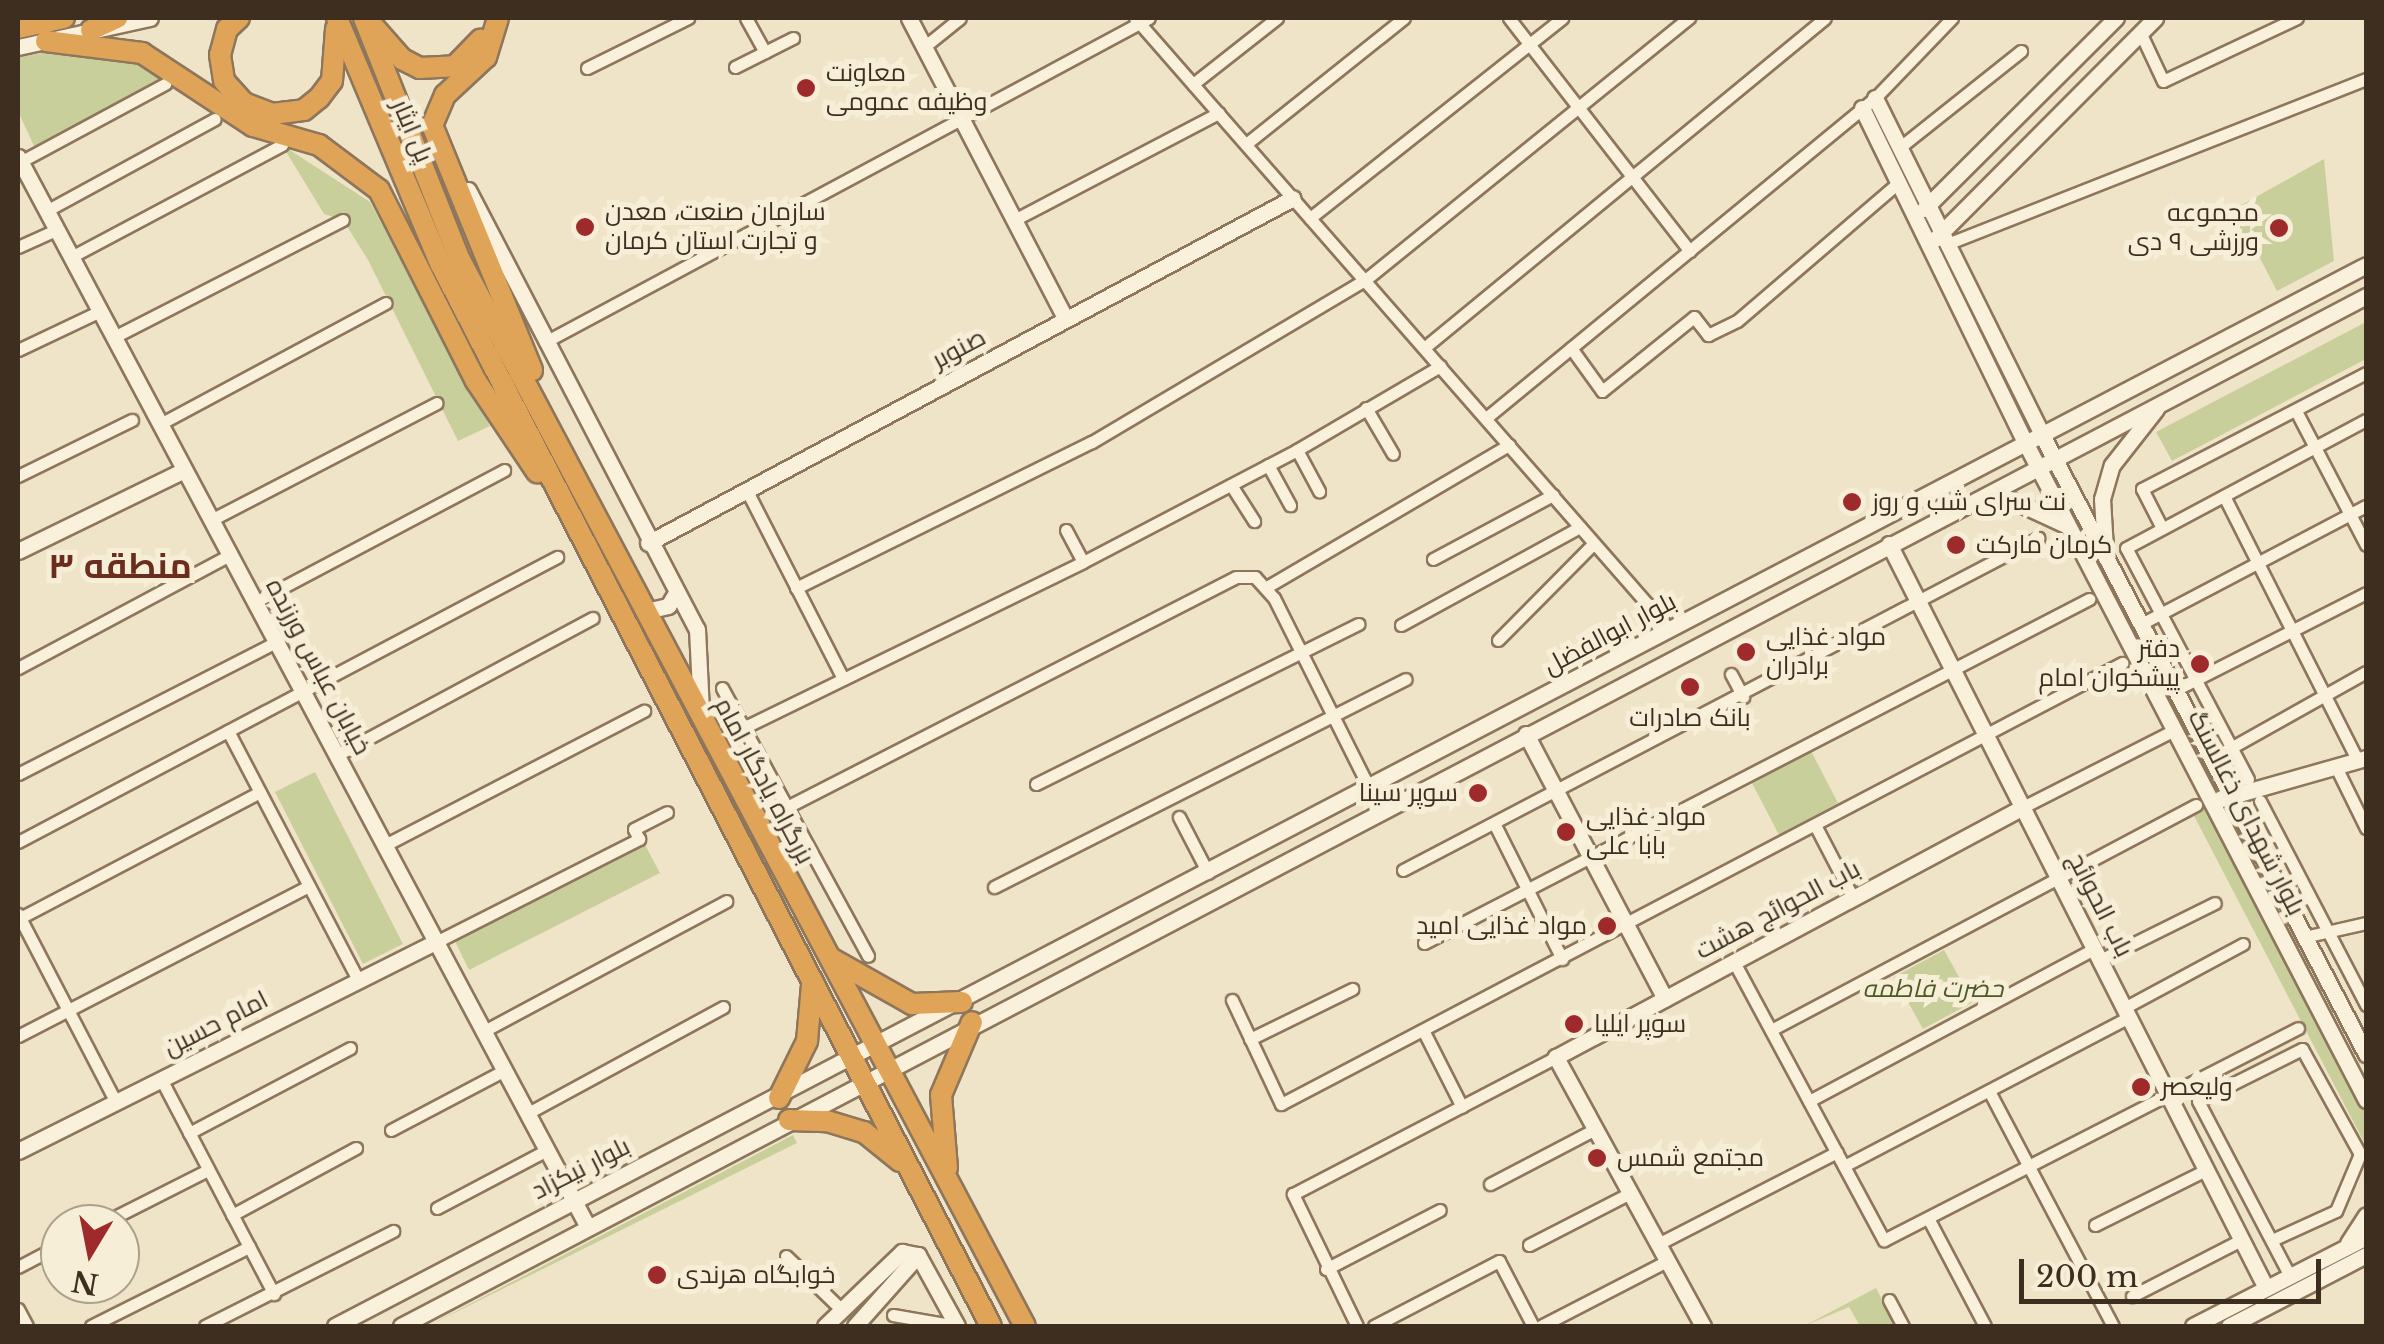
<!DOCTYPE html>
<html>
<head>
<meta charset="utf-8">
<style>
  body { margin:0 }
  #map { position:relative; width:2384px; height:1344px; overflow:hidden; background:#f0e4c8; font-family:"Libre Baskerville",Cairo,serif }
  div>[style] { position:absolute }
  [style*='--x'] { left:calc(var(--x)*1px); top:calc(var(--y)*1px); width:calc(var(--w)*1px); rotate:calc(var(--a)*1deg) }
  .green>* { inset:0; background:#c9cf9b }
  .roads { filter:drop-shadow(2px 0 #8d765c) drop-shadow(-2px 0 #8d765c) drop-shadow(0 2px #8d765c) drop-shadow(0 -2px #8d765c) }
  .street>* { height:11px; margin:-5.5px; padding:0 5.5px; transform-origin:5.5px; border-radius:5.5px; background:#faf1dc }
  .secondary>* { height:15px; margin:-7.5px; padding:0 7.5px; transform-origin:7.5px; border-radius:7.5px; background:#faf1dc }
  .highway>* { height:20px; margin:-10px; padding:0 10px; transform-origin:10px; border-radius:10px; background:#e0a458 }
  .dots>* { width:28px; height:28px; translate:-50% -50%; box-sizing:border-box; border:5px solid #f7eed8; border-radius:50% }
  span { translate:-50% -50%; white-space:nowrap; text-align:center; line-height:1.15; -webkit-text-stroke:10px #f7eed8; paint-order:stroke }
  .poi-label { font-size:25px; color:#3d2e20 }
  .left { translate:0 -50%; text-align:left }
  .right { translate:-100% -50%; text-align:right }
  .street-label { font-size:25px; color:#3d2e20 }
  .park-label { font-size:25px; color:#4d5a26; font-style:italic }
  .district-label { font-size:35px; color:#6b2e1e; font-weight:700 }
  .frame { position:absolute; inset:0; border:20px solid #3d2e20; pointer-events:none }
  .north { position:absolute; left:40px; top:1204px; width:100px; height:100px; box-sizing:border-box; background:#f7eed8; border:2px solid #ada18e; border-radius:50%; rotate:190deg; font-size:28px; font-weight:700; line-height:40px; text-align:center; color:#3d2e20 }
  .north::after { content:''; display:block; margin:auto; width:35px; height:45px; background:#9e2a2b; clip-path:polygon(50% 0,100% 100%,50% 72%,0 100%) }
  .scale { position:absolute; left:2019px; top:1259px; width:302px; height:45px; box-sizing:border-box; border:5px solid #3d2e20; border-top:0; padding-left:12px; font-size:30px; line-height:35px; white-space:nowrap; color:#3d2e20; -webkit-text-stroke:8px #f7eed8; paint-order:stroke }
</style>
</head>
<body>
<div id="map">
  <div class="green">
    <i style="clip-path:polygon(82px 46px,155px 67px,167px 78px,34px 146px,18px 111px,18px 57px)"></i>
    <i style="clip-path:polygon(282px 145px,370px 202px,490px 426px,458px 441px,368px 260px,343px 220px,324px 214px)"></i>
    <i style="clip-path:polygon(2324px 159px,2334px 261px,2277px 291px,2250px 239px,2237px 246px,2222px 216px)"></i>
    <i style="clip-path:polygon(2366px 322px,2366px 359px,2172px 461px,2156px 432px)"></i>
    <i style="clip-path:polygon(1811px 751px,1838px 803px,1779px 835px,1752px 783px)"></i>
    <i style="clip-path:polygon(315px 772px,403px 944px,363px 964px,275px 792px)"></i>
    <i style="clip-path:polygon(2204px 805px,2366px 1115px,2366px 1146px,2192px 812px)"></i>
    <i style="clip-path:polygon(644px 843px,660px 873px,469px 970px,454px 939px)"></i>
    <i style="clip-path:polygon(1944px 950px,1973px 1002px,1923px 1029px,1894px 977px)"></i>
    <i style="clip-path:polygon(793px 1135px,797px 1143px,428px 1326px,489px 1294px)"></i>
    <i style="clip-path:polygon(1876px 1288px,1896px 1326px,1860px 1326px,1849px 1307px,1804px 1326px)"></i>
  </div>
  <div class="roads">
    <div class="street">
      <i style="--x:746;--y:18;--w:39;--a:61"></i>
      <i style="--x:1135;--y:18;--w:813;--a:48.84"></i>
      <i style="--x:1509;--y:18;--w:295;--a:52.2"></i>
      <i style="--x:2140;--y:32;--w:54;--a:64.9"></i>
      <i style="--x:2163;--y:81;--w:148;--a:-25.2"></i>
      <i style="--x:924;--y:47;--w:46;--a:-38.9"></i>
      <i style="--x:735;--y:67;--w:65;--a:-26.6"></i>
      <i style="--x:587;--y:68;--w:113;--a:-26.3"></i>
      <i style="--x:1193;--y:84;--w:107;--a:-38.2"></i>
      <i style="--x:1246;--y:144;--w:202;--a:-38.6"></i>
      <i style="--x:1899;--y:148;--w:156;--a:-38.5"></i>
      <i style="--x:20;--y:162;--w:165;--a:-28.3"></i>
      <i style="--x:46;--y:211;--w:192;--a:-28.6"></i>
      <i style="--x:1310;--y:218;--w:322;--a:-38.4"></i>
      <i style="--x:1014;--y:220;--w:231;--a:-27.6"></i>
      <i style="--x:1947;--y:244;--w:450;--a:-21.5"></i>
      <i style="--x:18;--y:247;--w:42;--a:-24.1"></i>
      <i style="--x:71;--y:257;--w:239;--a:-28"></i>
      <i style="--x:114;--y:337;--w:257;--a:-27.1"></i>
      <i style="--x:545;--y:342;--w:685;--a:-28.21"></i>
      <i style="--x:1424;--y:348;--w:519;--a:-39.45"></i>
      <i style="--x:1571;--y:348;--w:53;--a:54.2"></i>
      <i style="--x:1602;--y:391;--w:118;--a:-38.8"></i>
      <i style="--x:1694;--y:317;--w:23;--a:52"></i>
      <i style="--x:1708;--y:335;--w:32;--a:-26"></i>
      <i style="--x:1737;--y:321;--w:213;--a:-40.6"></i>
      <i style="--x:18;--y:350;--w:91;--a:-25.4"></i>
      <i style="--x:1366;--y:408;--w:53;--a:59.6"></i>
      <i style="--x:2296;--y:411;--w:151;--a:62.4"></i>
      <i style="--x:1486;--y:418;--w:504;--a:-39.44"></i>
      <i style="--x:1875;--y:98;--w:111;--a:-46.1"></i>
      <i style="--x:160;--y:424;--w:256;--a:-28.2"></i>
      <i style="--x:1297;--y:450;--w:47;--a:61.8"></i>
      <i style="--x:1268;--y:465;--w:46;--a:61.2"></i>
      <i style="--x:18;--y:476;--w:127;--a:-26.2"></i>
      <i style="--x:1231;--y:485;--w:43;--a:57.4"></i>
      <i style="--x:747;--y:491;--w:211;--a:62.9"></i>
      <i style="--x:2224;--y:496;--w:297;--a:63.2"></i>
      <i style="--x:211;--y:520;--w:254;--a:-27.4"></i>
      <i style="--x:2162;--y:528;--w:44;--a:-117.1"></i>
      <i style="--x:2142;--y:489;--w:252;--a:-27.4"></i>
      <i style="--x:1066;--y:530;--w:36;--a:62"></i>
      <i style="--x:1433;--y:559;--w:136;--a:-28.1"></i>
      <i style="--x:796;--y:588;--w:330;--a:-26.3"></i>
      <i style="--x:1092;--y:442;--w:317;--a:-30.7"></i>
      <i style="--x:1365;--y:280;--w:417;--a:-39"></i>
      <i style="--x:1265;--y:588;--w:283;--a:-30.4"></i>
      <i style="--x:255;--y:602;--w:282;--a:-27.9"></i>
      <i style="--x:2141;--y:624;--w:254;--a:-27.7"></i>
      <i style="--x:1401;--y:625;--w:204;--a:-28.7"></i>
      <i style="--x:1498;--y:640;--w:136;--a:-45.3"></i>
      <i style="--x:18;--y:668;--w:240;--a:-28.1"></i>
      <i style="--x:1731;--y:674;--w:26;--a:62"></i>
      <i style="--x:722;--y:688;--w:305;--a:61.4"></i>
      <i style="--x:2175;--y:690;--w:214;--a:-26.9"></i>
      <i style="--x:743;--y:728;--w:378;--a:-26"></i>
      <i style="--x:1083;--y:562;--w:242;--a:-27.6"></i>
      <i style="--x:1297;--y:450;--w:166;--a:-30.4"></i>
      <i style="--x:228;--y:731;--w:281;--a:62.4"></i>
      <i style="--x:337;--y:755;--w:290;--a:-28.2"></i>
      <i style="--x:2211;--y:759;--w:178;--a:-29.3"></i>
      <i style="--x:2336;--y:767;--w:68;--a:63.8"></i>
      <i style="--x:18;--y:774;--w:290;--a:-27.1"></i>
      <i style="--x:2248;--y:779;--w:261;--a:-117.8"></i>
      <i style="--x:2126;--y:548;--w:272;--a:-28.1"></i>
      <i style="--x:1036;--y:784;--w:360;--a:-26.4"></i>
      <i style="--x:2260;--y:801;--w:230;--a:62.5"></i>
      <i style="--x:787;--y:807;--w:504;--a:-27.12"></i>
      <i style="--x:1236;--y:577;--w:19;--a:0"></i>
      <i style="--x:1255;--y:577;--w:28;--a:48"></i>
      <i style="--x:1274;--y:598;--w:212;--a:63.4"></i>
      <i style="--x:2023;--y:807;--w:169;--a:-27"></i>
      <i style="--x:1179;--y:817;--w:63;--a:62.6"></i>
      <i style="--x:1495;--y:825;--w:150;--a:63.4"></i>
      <i style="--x:1815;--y:825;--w:82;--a:62.5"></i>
      <i style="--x:18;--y:842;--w:610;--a:-27.87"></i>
      <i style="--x:385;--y:845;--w:292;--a:-27.4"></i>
      <i style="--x:1403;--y:870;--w:717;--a:-27.6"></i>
      <i style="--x:994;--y:887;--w:461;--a:-26.8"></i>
      <i style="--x:18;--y:914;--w:212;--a:62.5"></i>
      <i style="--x:18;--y:919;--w:273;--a:-27.7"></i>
      <i style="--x:2304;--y:937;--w:64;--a:-12.7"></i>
      <i style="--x:436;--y:942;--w:228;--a:-26.9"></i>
      <i style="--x:639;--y:839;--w:11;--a:-117"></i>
      <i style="--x:634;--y:829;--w:37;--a:-27"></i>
      <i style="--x:1424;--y:943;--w:749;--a:-27.35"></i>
      <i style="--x:2100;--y:960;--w:128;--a:-26.4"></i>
      <i style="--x:1734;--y:962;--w:316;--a:61.7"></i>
      <i style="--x:1884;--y:1240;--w:465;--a:-27.1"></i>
      <i style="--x:1232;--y:1000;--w:115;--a:64.8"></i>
      <i style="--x:1281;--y:1104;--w:950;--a:-27.67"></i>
      <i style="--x:2124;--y:1008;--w:135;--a:-28.3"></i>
      <i style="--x:1423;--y:1030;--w:86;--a:63.1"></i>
      <i style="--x:1771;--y:1030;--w:481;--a:-27.9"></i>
      <i style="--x:484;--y:1031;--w:275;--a:-28.2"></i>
      <i style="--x:18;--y:1036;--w:327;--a:-27.3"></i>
      <i style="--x:1250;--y:1039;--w:114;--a:-26.1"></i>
      <i style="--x:161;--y:1079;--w:243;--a:62.3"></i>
      <i style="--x:1989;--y:1091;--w:266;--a:62.2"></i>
      <i style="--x:1809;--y:1101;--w:323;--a:-28.1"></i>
      <i style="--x:528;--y:1113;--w:222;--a:-28.5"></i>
      <i style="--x:391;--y:1130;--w:129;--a:-27.8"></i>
      <i style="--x:189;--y:1133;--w:182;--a:-27.8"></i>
      <i style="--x:1844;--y:1166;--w:322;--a:-27.6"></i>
      <i style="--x:1490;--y:1184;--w:119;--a:-27.6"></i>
      <i style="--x:437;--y:1208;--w:124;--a:-27.8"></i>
      <i style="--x:232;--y:1215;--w:141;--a:-28.4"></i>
      <i style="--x:1928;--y:1218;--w:122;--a:62.2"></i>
      <i style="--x:101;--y:1224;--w:120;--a:-26.8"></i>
      <i style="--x:2095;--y:1225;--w:124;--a:-26.4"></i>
      <i style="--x:2272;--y:1240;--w:70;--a:-24.4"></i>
      <i style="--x:2336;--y:1211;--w:62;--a:-67.2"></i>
      <i style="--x:2360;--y:1154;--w:120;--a:-118.9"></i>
      <i style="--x:2302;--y:1049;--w:116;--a:153.4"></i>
      <i style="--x:2198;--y:1101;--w:198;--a:62.3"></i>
      <i style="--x:1658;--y:1244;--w:201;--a:-27.2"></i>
      <i style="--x:1529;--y:1245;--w:114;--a:-27.2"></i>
      <i style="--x:786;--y:1256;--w:78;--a:44"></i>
      <i style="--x:18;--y:1267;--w:47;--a:-27.6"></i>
      <i style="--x:1326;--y:1269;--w:128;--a:-27.4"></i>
      <i style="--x:2132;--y:1296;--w:123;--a:-27.2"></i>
      <i style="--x:1889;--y:1300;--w:30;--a:62"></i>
      <i style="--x:18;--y:1309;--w:19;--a:62"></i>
      <i style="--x:893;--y:1315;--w:64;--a:9.9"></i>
      <i style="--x:91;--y:1326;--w:177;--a:-26.6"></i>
      <i style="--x:205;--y:1326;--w:211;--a:-26.8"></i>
      <i style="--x:1357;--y:1326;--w:147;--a:-115.9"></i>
      <i style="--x:1293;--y:1194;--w:297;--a:-27.5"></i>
      <i style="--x:1374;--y:1326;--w:141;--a:-27.5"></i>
      <i style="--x:1499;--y:1261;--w:73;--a:62.4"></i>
      <i style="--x:1541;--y:1326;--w:142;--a:-27.3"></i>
    </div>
    <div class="secondary">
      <i style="--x:909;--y:18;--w:339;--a:62.5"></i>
      <i style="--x:18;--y:47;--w:135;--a:-12.4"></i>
      <i style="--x:1875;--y:98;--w:376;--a:63.6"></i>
      <i style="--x:2042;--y:435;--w:699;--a:62.37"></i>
      <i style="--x:1862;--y:108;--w:374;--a:64"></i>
      <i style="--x:2026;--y:444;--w:739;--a:62.6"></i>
      <i style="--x:18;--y:157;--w:1212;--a:61.96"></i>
      <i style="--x:468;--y:190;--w:495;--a:62.5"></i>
      <i style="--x:697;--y:629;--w:82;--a:87.2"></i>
      <i style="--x:1924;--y:209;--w:271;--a:-44.9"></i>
      <i style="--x:1935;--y:239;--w:312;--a:-45.1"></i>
      <i style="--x:1976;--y:502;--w:31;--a:-7"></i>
      <i style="--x:2007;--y:498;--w:65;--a:24.6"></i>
      <i style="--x:648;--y:543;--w:731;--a:-28.14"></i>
      <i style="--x:1889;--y:544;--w:834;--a:63.13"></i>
      <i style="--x:2105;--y:549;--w:50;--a:-93.4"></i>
      <i style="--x:2102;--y:499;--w:35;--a:-74"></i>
      <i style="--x:2112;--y:465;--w:71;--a:-51.8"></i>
      <i style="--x:18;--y:551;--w:185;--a:-26"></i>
      <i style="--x:646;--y:611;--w:23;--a:-13"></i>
      <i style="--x:668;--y:606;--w:17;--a:-59"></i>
      <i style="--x:1526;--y:734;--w:299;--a:62.3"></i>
      <i style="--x:2221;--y:799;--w:151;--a:-15.8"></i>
      <i style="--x:18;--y:1151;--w:467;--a:-26.6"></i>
      <i style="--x:2348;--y:1243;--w:33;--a:-57"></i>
      <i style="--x:918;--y:1255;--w:81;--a:61.2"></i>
      <i style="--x:335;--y:1326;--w:2291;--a:-27.58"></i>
      <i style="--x:401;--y:1326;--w:2219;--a:-27.66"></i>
      <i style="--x:825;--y:1326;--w:107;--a:-43.9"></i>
      <i style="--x:902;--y:1252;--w:16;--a:11"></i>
      <i style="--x:855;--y:1326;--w:95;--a:-48.4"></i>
      <i style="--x:1703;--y:1326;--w:307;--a:-118.7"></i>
      <i style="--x:1556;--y:1057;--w:530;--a:-28.16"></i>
      <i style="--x:2193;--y:1326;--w:195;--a:-27.2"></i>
      <i style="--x:2229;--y:1326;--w:154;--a:-27.4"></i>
    </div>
    <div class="highway">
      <i style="--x:239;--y:18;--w:16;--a:137"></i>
      <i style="--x:227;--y:29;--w:27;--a:105"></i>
      <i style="--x:220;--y:55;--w:26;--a:81"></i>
      <i style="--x:224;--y:81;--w:30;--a:48"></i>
      <i style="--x:244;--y:103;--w:30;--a:21"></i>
      <i style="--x:272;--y:114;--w:32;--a:-7"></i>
      <i style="--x:304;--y:110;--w:19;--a:-39"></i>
      <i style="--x:319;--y:98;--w:21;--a:-53"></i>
      <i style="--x:332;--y:81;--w:52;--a:-85.6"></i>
      <i style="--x:337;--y:18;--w:268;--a:67.2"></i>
      <i style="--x:441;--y:265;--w:1195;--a:62.6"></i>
      <i style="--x:364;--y:18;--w:260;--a:68.4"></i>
      <i style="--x:460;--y:260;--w:1206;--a:62.08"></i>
      <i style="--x:498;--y:18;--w:41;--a:107.1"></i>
      <i style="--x:486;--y:57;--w:56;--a:137.2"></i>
      <i style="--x:445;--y:95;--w:33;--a:113"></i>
      <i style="--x:432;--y:125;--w:265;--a:67.8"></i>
      <i style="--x:374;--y:27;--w:43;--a:48.8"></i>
      <i style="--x:402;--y:59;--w:20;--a:27"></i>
      <i style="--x:420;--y:68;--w:35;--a:-3"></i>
      <i style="--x:455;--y:66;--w:37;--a:-46"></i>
      <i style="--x:18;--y:28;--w:47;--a:-12.3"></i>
      <i style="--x:91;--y:30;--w:29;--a:-25"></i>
      <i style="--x:46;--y:41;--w:97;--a:7.1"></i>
      <i style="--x:142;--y:53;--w:133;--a:33.3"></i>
      <i style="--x:253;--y:126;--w:69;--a:16.1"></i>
      <i style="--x:319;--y:145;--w:75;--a:36.9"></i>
      <i style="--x:379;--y:190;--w:214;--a:63.1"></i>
      <i style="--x:476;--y:381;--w:110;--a:56.2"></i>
      <i style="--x:832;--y:959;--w:92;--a:29.4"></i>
      <i style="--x:912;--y:1004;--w:50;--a:-2.3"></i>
      <i style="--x:779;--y:1098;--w:64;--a:-63.8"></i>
      <i style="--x:807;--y:1041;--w:56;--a:-84.9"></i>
      <i style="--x:789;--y:1120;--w:38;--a:2"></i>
      <i style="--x:827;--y:1121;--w:39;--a:17"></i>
      <i style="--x:864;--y:1132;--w:46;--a:38.9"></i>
      <i style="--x:947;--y:1168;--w:73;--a:-94.7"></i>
      <i style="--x:941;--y:1095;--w:79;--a:-67"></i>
    </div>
  </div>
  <div class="dots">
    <i style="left:806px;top:88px;background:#9e2a2b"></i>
    <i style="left:585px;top:227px;background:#9e2a2b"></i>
    <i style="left:2279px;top:228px;background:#9e2a2b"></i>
    <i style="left:1852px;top:502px;background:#9e2a2b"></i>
    <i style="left:1956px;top:545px;background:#9e2a2b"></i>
    <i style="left:1746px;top:652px;background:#9e2a2b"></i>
    <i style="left:2200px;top:664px;background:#9e2a2b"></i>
    <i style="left:1690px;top:687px;background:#9e2a2b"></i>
    <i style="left:1478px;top:793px;background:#9e2a2b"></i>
    <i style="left:1566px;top:832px;background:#9e2a2b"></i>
    <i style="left:1607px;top:926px;background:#9e2a2b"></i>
    <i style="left:1574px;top:1024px;background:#9e2a2b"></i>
    <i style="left:2141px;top:1087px;background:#9e2a2b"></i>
    <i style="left:1597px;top:1158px;background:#9e2a2b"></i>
    <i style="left:657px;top:1275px;background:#9e2a2b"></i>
  </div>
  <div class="poi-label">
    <span class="left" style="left:826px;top:88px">معاونت<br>وظیفه عمومی</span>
    <span class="left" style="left:605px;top:227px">سازمان صنعت، معدن<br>و تجارت استان کرمان</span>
    <span class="right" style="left:2259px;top:228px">مجموعه<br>ورزشی ۹ دی</span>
    <span class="left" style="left:1872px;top:502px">نت سرای شب و روز</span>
    <span class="left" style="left:1976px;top:545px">کرمان مارکت</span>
    <span class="left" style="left:1766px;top:652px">مواد غذایی<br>برادران</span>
    <span class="right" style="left:2180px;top:664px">دفتر<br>پیشخوان امام</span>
    <span style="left:1690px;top:718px">بانک صادرات</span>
    <span class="right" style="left:1458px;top:793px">سوپر سینا</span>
    <span class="left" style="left:1586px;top:832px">مواد غذایی<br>بابا علی</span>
    <span class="right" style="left:1587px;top:926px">مواد غذایی امید</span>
    <span class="left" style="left:1594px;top:1024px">سوپر ایلیا</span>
    <span class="left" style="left:2161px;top:1087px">ولیعصر</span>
    <span class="left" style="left:1617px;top:1158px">مجتمع شمس</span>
    <span class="left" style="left:677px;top:1275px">خوابگاه هرندی</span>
  </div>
  <div class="street-label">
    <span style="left:412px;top:131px;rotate:67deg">پل ایثار</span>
    <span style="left:959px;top:349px;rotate:-28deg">صنوبر</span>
    <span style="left:1610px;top:634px;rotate:-28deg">بلوار ابوالفضل</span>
    <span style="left:318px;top:667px;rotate:62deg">خیابان عباس ورزنده</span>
    <span style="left:764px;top:781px;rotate:62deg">بزرگراه یادگار امام</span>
    <span style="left:2246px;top:813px;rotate:63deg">بلوار شهدای ذغالسنگ</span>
    <span style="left:2100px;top:905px;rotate:63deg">باب الحوائج</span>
    <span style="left:1778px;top:910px;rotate:-28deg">باب الحوائج هشت</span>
    <span style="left:216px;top:1024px;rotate:-27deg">امام حسین</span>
    <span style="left:581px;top:1169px;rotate:-27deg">بلوار نیکزاد</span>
  </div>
  <div class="park-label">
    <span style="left:1933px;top:989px">حضرت فاطمه</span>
  </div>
  <div class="district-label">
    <span style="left:120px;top:566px">منطقه ۳</span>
  </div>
  <div class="frame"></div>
  <div class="north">N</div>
  <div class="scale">200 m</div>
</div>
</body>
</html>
